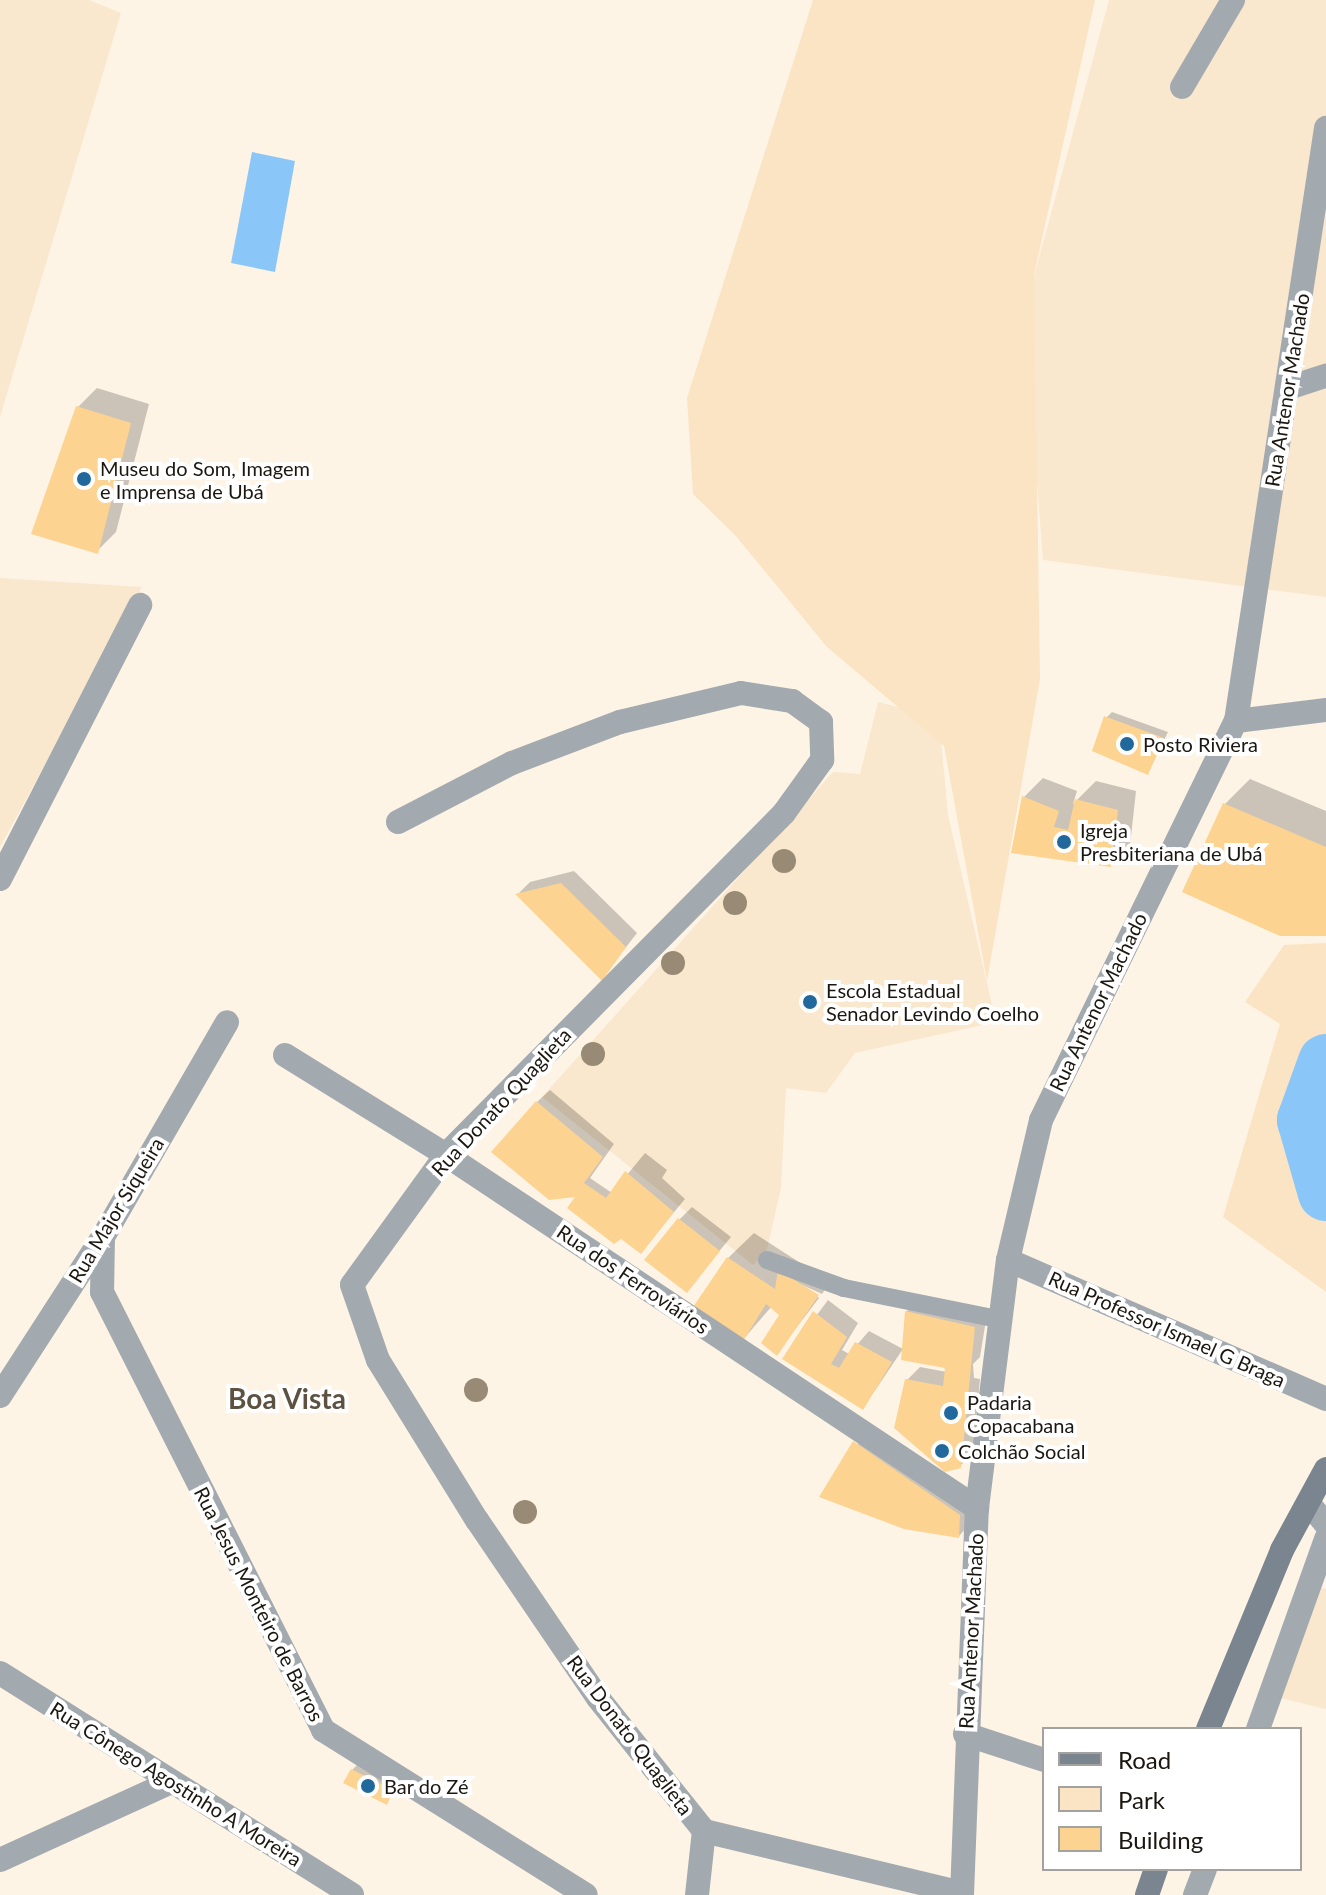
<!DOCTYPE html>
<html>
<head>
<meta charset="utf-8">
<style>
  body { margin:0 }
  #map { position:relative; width:1326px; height:1895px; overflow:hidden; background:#fef4e5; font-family:Lato,sans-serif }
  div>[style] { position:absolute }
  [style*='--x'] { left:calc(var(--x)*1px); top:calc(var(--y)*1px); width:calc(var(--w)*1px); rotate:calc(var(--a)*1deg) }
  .built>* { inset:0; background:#f9e7ce }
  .green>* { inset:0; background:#fae4c4 }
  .water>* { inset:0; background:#8bc6f9 }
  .shadow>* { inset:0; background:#0003 }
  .river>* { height:56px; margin:-28px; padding:0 28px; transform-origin:28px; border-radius:28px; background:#8bc6f9 }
  .building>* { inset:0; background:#fdd391 }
  .lane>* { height:18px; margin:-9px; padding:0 9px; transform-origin:9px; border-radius:9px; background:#a2aab0 }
  .street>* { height:24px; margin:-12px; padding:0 12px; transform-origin:12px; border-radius:12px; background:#a2aab0 }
  .secondary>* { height:24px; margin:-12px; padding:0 12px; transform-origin:12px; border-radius:12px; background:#7a858f }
  .trees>* { width:24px; height:24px; margin:-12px; border-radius:50%; background:#988a74 }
  .dots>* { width:22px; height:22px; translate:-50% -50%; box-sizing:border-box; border:4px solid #fff; border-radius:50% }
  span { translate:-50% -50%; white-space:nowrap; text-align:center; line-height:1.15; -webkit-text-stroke:8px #fff; paint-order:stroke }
  .street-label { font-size:20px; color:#1b1710 }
  .poi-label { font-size:20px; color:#1b1710 }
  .left { translate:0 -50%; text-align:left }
  .district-label { font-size:28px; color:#5d5242; font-weight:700 }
  .legend { position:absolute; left:1042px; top:1727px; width:260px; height:144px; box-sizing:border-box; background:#fff; border:2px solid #a4a29f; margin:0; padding:10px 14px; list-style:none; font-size:24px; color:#1b1710 }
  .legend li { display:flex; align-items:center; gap:16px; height:40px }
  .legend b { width:40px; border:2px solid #a4a29f }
</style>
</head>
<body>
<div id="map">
  <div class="built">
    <i style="clip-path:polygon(0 0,89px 0,121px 13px,0 417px)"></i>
    <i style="clip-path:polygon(1109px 0,1326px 0,1326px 597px,1043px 560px,1024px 313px)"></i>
    <i style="clip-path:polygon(0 578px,142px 587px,0 847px)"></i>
    <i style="clip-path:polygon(878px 702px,939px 717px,948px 815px,996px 1022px,855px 1053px,826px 1093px,786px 1088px,781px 1188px,766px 1253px,753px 1265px,542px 1097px,833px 772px,860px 774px)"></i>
    <i style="clip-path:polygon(1314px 1585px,1326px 1589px,1326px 1709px,1276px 1697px)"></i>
  </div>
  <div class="green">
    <i style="clip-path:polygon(813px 0,1095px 0,1034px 275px,1040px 679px,987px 981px,944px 746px,827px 647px,735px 535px,693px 494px,687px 398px)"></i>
    <i style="clip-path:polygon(1326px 943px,1326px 1292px,1223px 1217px,1280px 1024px,1245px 1002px,1284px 945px)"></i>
  </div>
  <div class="water">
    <i style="clip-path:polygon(252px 152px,295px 161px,275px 272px,231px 263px)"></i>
  </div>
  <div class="shadow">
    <i style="clip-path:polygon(97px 388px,149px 404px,116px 532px,97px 551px,78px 407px)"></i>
    <i style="clip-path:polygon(1112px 712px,1168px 732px,1148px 773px,1106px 718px)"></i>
    <i style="clip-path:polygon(1043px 778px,1077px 791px,1073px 804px,1096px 781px,1136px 791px,1130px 846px,1110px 865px,1014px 851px,1024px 797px)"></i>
    <i style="clip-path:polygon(1250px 779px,1326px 811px,1326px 934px,1225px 804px)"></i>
    <i style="clip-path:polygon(574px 871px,637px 933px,602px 978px,518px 894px,530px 882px)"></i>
    <i style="clip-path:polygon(550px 1090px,614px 1144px,590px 1178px,612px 1193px,645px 1153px,667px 1170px,662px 1178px,685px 1199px,641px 1252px,579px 1194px,537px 1102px)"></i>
    <i style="clip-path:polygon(692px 1207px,731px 1237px,687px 1290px,679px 1220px)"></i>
    <i style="clip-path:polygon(754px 1233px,830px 1282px,822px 1294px,789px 1279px,819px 1298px,777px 1353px,782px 1315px,772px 1306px,740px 1343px,728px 1258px)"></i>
    <i style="clip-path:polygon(919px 1299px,987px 1314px,980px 1357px,973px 1364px,974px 1378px,980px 1379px,973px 1453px,960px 1466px,907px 1380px,920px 1367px,947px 1372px,906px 1312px)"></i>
    <i style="clip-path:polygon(828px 1300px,858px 1323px,842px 1350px,849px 1354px,869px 1331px,903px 1349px,863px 1408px,785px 1358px)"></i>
    <i style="clip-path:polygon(868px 1429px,972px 1502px,971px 1523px,959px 1536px,822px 1496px)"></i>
    <i style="clip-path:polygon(358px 1764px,398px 1784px,386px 1802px,352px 1770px)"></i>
  </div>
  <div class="river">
    <i style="--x:1326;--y:1062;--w:62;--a:109.9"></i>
    <i style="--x:1305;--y:1120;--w:76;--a:74"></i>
  </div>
  <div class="building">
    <i style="clip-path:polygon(76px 406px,131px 423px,98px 554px,31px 534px)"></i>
    <i style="clip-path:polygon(1104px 716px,1164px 738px,1148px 775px,1092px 751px)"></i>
    <i style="clip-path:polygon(1022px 796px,1059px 811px,1054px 827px,1068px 830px,1075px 799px,1118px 810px,1111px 867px,1011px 853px)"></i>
    <i style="clip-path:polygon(1223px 803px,1326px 847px,1326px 936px,1280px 936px,1182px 892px)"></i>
    <i style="clip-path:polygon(561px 883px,626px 947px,602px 981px,515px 894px)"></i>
    <i style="clip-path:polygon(536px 1101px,603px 1157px,584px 1183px,606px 1198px,625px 1171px,674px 1212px,641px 1254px,621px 1239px,614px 1244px,567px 1208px,575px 1197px,549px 1200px,491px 1152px)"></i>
    <i style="clip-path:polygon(678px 1218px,720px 1251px,687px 1293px,644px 1260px)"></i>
    <i style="clip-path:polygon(727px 1257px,775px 1289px,778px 1270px,819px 1295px,777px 1356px,761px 1343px,779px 1315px,766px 1304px,740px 1346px,691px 1310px)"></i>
    <i style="clip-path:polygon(813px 1311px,847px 1337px,831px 1364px,839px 1368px,855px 1342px,892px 1362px,863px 1410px,782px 1359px)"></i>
    <i style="clip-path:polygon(905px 1311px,975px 1327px,961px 1468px,945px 1472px,894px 1428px,905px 1379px,943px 1386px,945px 1368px,901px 1360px)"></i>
    <i style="clip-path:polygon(853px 1441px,960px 1515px,959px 1538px,904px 1529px,819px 1497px)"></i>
    <i style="clip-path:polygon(351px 1769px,393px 1790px,387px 1805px,343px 1783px)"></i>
  </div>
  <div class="lane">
    <i style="--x:767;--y:1260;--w:82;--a:20"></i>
    <i style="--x:844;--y:1288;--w:157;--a:11.4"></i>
  </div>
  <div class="street">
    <i style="--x:1182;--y:87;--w:101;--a:-59.6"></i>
    <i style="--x:1288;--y:388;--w:40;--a:-18"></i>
    <i style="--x:1236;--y:721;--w:91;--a:-7"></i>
    <i style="--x:398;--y:822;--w:128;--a:-27.4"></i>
    <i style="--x:512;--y:763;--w:116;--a:-20.8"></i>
    <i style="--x:620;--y:722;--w:124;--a:-13.5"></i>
    <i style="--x:741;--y:693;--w:52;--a:8.9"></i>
    <i style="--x:792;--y:701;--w:36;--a:36"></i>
    <i style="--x:821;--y:722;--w:38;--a:88"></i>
    <i style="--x:822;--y:760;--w:65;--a:125.6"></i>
    <i style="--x:784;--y:813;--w:481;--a:134.7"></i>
    <i style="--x:446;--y:1155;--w:160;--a:125.9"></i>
    <i style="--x:352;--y:1285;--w:79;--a:70.9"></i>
    <i style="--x:378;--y:1360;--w:188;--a:58.3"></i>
    <i style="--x:477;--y:1520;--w:215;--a:55.8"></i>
    <i style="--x:598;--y:1698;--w:170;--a:51.4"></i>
    <i style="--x:704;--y:1831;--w:265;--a:13.5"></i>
    <i style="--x:0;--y:879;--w:308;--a:-62.9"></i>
    <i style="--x:285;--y:1055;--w:190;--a:31.8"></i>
    <i style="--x:446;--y:1155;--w:638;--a:33.62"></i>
    <i style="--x:103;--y:1237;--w:55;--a:91"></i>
    <i style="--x:102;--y:1292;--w:491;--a:63.2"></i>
    <i style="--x:323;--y:1730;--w:310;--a:32.1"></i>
    <i style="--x:1008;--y:1260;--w:347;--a:23.6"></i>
    <i style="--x:0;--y:1396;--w:189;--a:-57.1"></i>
    <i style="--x:103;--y:1237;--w:248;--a:-60"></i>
    <i style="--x:1309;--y:1504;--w:26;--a:50"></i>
    <i style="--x:0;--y:1673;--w:416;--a:32.2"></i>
    <i style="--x:1258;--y:1729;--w:202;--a:-70.3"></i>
    <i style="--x:965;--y:1734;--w:83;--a:18.2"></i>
    <i style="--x:0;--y:1860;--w:188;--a:-24.5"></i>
    <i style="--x:697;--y:1895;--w:64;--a:-83.8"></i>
    <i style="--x:962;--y:1895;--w:387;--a:-87.8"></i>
    <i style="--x:977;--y:1508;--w:250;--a:-82.9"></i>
    <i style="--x:1008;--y:1260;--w:144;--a:-76.7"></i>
    <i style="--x:1041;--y:1120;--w:444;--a:-64"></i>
    <i style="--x:1236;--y:721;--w:600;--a:-81.37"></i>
    <i style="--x:1195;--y:1895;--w:28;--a:-69"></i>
  </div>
  <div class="secondary">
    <i style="--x:1208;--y:1729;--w:194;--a:-67.5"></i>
    <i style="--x:1282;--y:1550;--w:92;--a:-61.5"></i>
    <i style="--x:1147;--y:1895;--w:28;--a:-71"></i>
  </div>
  <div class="trees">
    <i style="left:784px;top:861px"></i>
    <i style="left:735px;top:903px"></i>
    <i style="left:673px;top:963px"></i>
    <i style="left:593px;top:1054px"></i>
    <i style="left:476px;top:1390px"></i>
    <i style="left:525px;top:1512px"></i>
  </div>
  <div class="dots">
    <i style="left:84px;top:479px;background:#21689c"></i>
    <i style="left:1127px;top:744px;background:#21689c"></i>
    <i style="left:1064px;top:842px;background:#21689c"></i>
    <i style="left:810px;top:1002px;background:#21689c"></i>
    <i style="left:951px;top:1413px;background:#21689c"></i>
    <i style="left:942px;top:1451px;background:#21689c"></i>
    <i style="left:368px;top:1786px;background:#21689c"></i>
  </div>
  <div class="street-label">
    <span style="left:1287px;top:390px;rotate:-81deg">Rua Antenor Machado</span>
    <span style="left:1098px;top:1002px;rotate:-64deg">Rua Antenor Machado</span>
    <span style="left:501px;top:1102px;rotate:-47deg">Rua Donato Quaglieta</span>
    <span style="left:116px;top:1210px;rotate:-59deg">Rua Major Siqueira</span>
    <span style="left:633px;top:1279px;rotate:34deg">Rua dos Ferroviários</span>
    <span style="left:1167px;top:1329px;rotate:24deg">Rua Professor Ismael G Braga</span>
    <span style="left:259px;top:1604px;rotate:63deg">Rua Jesus Monteiro de Barros</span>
    <span style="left:971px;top:1631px;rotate:-87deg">Rua Antenor Machado</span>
    <span style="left:630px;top:1735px;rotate:53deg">Rua Donato Quaglieta</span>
    <span style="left:176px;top:1784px;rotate:32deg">Rua Cônego Agostinho A Moreira</span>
  </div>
  <div class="poi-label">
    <span class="left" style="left:100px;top:480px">Museu do Som, Imagem<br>e Imprensa de Ubá</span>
    <span class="left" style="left:1143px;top:744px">Posto Riviera</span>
    <span class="left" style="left:1080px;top:842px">Igreja<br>Presbiteriana de Ubá</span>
    <span class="left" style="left:826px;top:1002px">Escola Estadual<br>Senador Levindo Coelho</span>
    <span class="left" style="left:967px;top:1414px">Padaria<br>Copacabana</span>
    <span class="left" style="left:958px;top:1451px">Colchão Social</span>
    <span class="left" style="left:384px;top:1786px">Bar do Zé</span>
  </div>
  <div class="district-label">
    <span style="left:287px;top:1398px">Boa Vista</span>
  </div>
  <ul class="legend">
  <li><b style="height:10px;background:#7a858f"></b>Road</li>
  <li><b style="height:22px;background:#fae4c4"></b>Park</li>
  <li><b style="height:22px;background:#fdd391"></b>Building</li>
  </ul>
</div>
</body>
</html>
